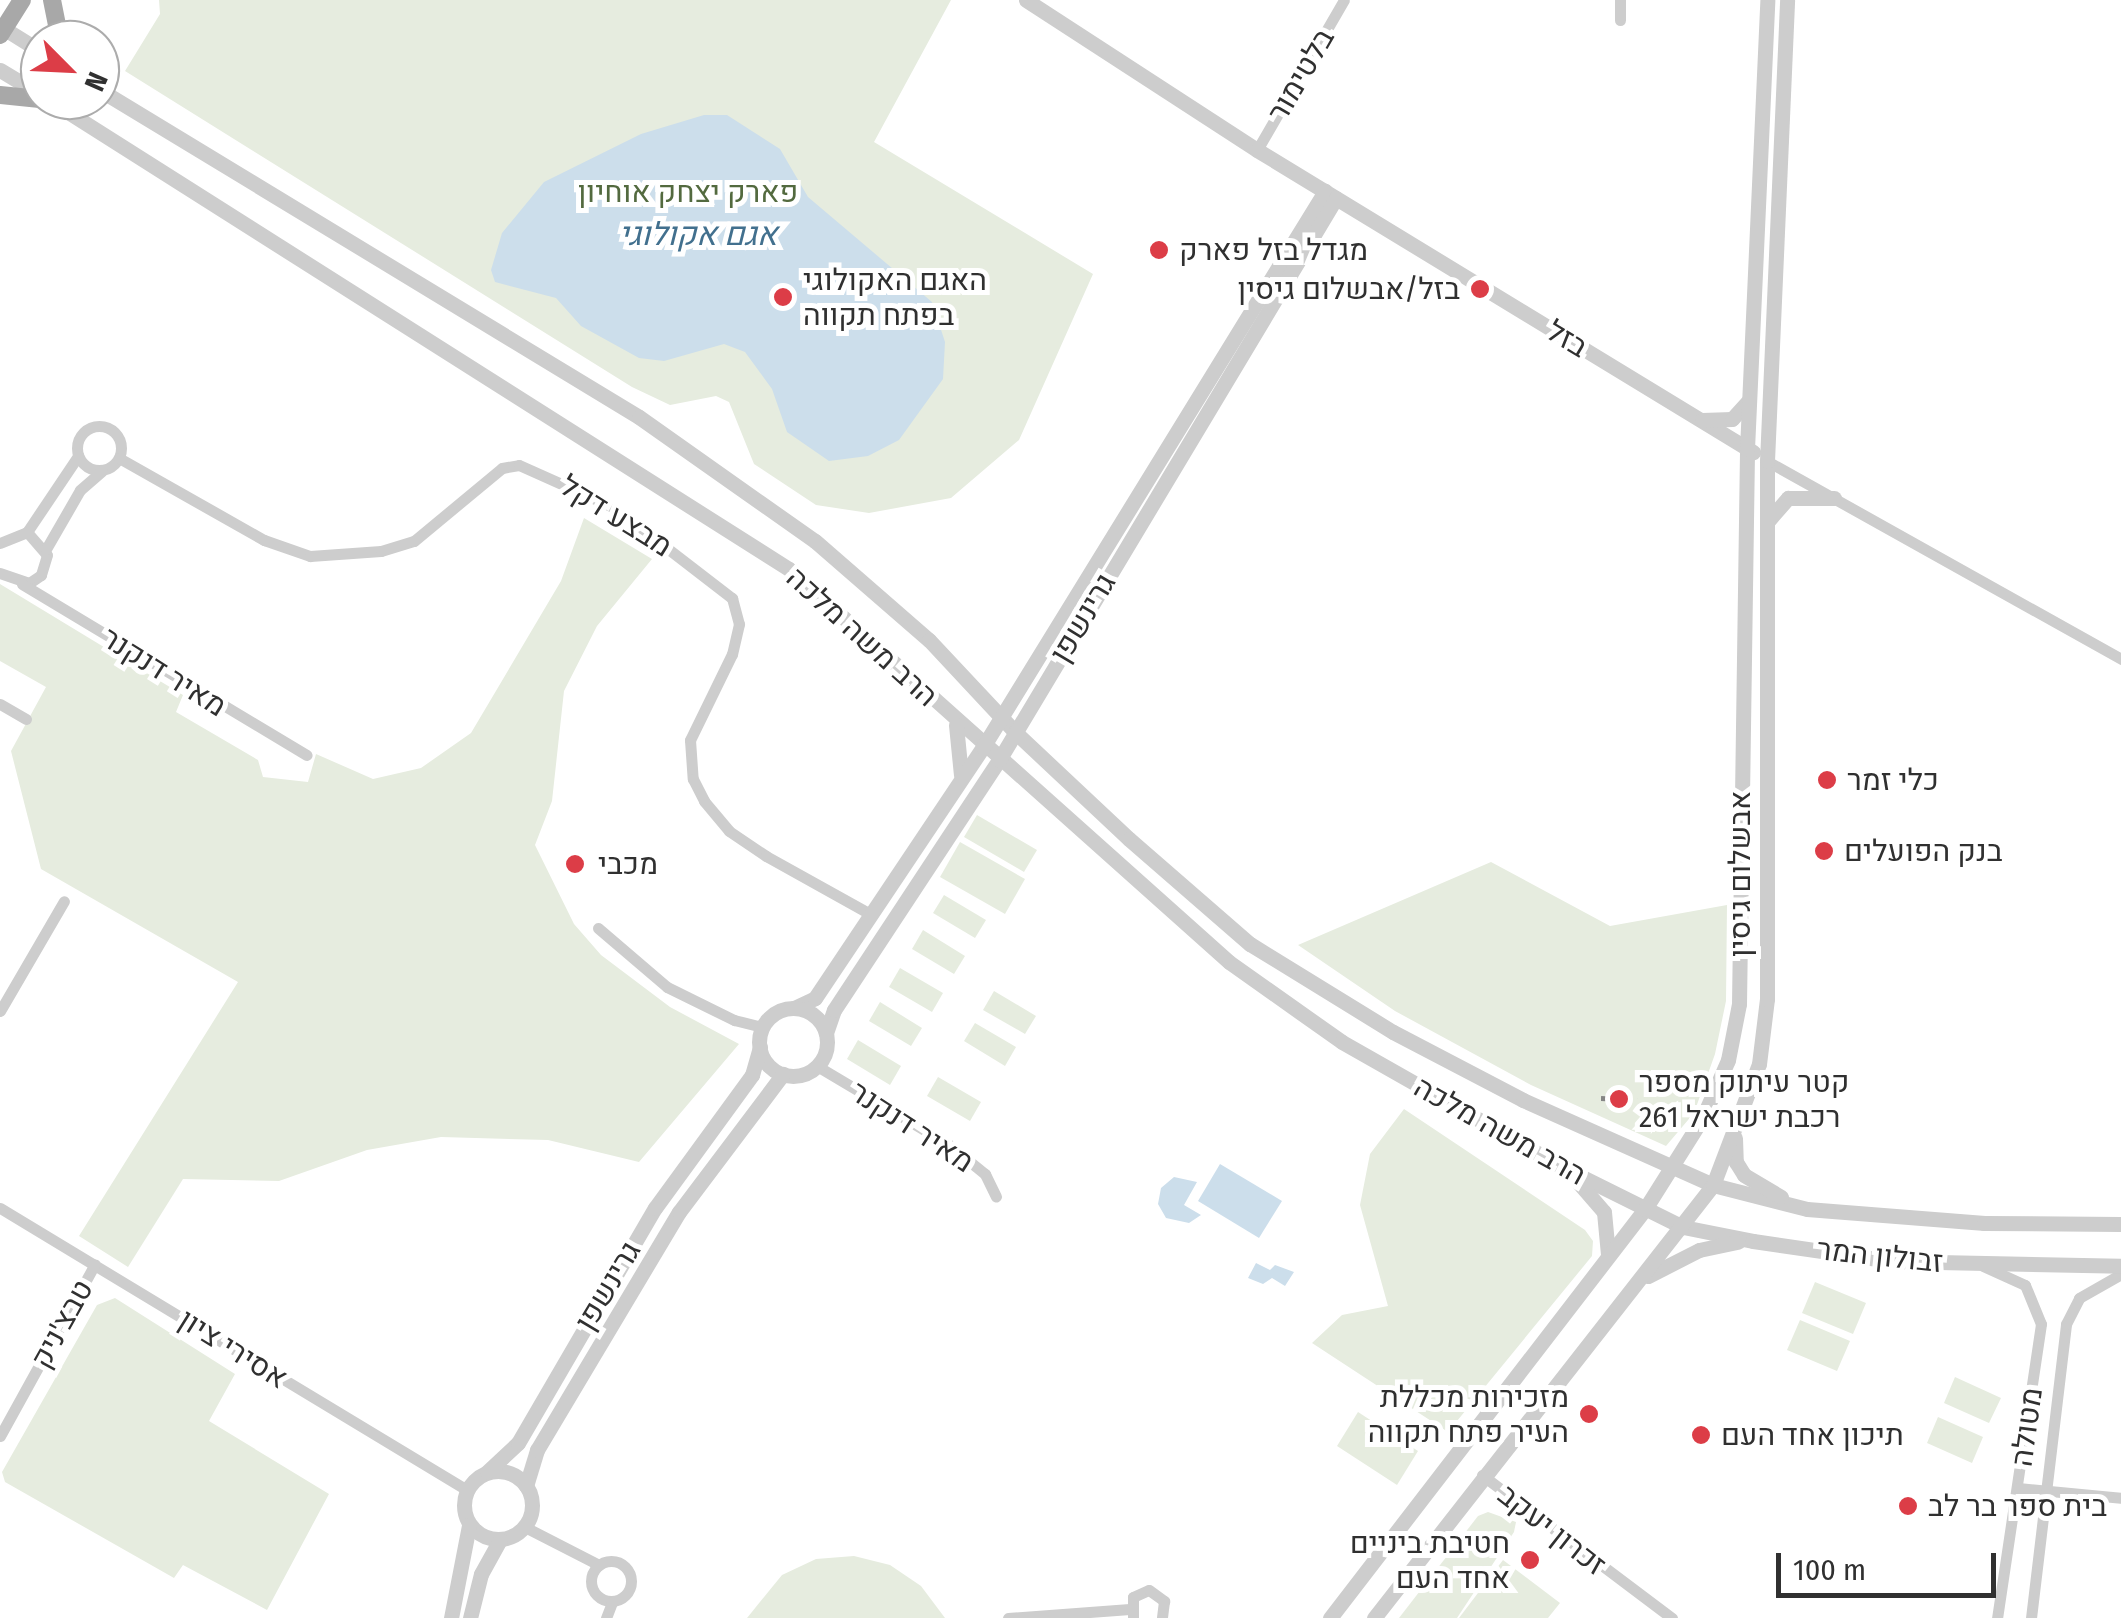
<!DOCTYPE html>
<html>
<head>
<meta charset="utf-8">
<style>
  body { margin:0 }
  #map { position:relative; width:2121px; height:1618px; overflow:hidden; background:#fff; font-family:"Fira Sans Condensed",Heebo,sans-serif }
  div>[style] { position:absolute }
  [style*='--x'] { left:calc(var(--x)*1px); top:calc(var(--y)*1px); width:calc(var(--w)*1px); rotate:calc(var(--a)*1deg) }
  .green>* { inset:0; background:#e6ecdf }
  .water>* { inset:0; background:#ccdeeb }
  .minor>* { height:11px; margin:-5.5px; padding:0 5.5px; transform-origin:5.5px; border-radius:5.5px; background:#cdcdcd }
  .minor>.ring { margin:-5.5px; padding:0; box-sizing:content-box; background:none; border:11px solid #cdcdcd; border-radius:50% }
  .tertiary>* { height:15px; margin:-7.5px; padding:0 7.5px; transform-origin:7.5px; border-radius:7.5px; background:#cdcdcd }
  .tertiary>.ring { margin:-7.5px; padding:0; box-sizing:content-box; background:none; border:15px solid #cdcdcd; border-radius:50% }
  .primary>* { height:18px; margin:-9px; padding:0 9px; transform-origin:9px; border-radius:9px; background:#a8a8a8 }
  .rail>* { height:5px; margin-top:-2.5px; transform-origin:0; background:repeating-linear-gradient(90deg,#858585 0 10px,transparent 0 18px) }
  .dots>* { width:28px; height:28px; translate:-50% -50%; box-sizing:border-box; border:5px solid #fff; border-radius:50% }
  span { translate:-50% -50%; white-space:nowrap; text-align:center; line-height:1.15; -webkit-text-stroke:10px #fff; paint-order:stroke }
  .street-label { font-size:30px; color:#303030 }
  .park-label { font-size:30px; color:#536a3f }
  .poi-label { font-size:30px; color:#303030 }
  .left { translate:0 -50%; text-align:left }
  .right { translate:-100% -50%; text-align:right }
  .water-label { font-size:32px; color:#42708e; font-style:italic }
  .north { position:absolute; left:20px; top:20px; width:100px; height:100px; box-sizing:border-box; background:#fff; border:2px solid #acacac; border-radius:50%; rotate:114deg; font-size:28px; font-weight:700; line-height:40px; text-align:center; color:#303030 }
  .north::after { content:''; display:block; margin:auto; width:35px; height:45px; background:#dc3d47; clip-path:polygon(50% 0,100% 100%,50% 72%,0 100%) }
  .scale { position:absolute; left:1776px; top:1553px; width:220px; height:45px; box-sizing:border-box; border:5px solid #303030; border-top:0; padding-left:12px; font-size:30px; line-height:35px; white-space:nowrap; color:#303030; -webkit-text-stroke:8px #fff; paint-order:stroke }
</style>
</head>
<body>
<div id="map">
  <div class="green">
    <i style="clip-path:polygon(159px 0,951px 0,874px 142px,1093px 274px,1019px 440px,951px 498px,869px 513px,816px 505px,754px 464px,729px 402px,716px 396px,670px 405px,632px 387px,125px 71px,160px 14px)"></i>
    <i style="clip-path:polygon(584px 518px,652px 559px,597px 626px,564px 691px,552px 801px,535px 845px,574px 924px,601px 955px,670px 1007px,739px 1044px,639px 1162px,548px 1140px,441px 1137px,367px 1150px,279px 1181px,183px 1179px,128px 1267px,79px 1236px,238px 982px,41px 869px,11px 751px,46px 687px,0 661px,0 584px,183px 695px,176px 712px,258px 760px,263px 777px,308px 782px,316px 754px,373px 779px,421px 768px,471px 733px,561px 581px)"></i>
    <i style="clip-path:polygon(977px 815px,1037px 850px,1024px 872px,964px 837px)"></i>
    <i style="clip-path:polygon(960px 842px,1025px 879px,1005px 914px,940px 877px)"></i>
    <i style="clip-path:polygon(1491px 862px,1610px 926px,1727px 905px,1726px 1001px,1715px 1054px,1694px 1113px,1666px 1146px,1531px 1085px,1395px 1011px,1298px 945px)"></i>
    <i style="clip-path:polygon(944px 895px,986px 920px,975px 938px,933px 913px)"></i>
    <i style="clip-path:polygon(923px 930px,965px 956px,954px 974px,912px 949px)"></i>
    <i style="clip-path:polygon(900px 968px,943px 993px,932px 1012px,889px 987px)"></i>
    <i style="clip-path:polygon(994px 991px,1036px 1016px,1025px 1034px,983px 1010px)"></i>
    <i style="clip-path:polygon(880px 1002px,922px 1028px,911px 1046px,869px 1021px)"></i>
    <i style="clip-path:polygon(975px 1023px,1016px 1047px,1005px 1066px,964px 1041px)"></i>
    <i style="clip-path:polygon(858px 1040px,901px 1066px,890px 1085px,847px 1059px)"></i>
    <i style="clip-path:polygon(938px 1077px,981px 1102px,970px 1121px,927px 1096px)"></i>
    <i style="clip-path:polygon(1404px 1109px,1585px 1230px,1593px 1241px,1592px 1256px,1448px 1432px,1312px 1343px,1342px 1315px,1388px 1306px,1360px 1205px,1370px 1154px)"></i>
    <i style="clip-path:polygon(1815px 1282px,1866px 1303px,1853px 1334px,1802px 1313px)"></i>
    <i style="clip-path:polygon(115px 1298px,235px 1374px,209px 1421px,329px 1494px,267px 1610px,183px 1565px,174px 1578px,5px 1482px,2px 1472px,97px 1305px)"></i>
    <i style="clip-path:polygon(1800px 1320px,1850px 1341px,1837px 1371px,1787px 1350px)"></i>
    <i style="clip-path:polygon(1955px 1377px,2001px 1398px,1989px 1423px,1944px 1403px)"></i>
    <i style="clip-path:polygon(1358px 1412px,1418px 1451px,1397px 1485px,1337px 1446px)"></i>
    <i style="clip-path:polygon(1938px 1417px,1983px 1437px,1972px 1463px,1927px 1443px)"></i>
    <i style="clip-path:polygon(1488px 1512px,1516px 1522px,1514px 1532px,1457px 1618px,1399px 1618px,1478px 1516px)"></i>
    <i style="clip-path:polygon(854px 1556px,890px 1565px,921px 1586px,945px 1618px,747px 1618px,782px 1575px,816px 1559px)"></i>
    <i style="clip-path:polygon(1503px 1560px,1560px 1603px,1548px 1618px,1459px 1618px)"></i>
  </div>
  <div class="water">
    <i style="clip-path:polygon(704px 115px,727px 115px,780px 149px,808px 197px,932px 302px,945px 342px,943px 379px,899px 440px,868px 456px,829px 461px,787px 432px,772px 389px,745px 352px,724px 344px,664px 361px,639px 358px,581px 326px,556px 298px,495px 282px,491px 270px,502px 233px,544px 182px,641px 134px)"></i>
    <i style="clip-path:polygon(1220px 1164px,1282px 1201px,1259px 1238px,1198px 1201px)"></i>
    <i style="clip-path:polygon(1174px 1177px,1197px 1182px,1184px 1205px,1201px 1215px,1189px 1223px,1166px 1218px,1158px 1204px,1161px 1188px)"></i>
    <i style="clip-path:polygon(1256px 1263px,1270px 1270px,1275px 1265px,1294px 1272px,1285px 1286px,1272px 1278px,1263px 1284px,1248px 1278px)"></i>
  </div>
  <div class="minor">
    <i style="--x:1620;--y:20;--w:20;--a:-90"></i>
    <i style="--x:1257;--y:150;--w:173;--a:-59.9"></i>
    <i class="ring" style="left:77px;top:426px;width:33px;height:33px"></i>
    <i style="--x:119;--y:458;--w:167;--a:29.5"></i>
    <i style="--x:264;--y:540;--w:49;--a:19.2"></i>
    <i style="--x:310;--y:556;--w:71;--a:-4"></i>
    <i style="--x:381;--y:551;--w:34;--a:-17"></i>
    <i style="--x:414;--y:541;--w:114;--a:-39.7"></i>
    <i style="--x:502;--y:468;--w:17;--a:-10"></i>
    <i style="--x:519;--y:465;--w:105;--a:24.1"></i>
    <i style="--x:615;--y:508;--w:148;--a:37.6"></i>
    <i style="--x:732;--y:598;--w:27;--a:75"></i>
    <i style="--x:739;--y:624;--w:31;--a:103"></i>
    <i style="--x:732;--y:654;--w:96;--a:116"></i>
    <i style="--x:690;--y:740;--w:39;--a:86"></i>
    <i style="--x:693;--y:779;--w:25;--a:63"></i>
    <i style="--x:704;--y:801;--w:39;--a:50"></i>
    <i style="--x:729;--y:831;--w:45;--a:34"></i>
    <i style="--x:766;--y:856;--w:119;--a:29.1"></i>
    <i style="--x:1767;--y:461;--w:406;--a:29.2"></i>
    <i style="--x:27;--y:532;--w:92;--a:-56.1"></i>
    <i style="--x:0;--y:543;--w:29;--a:-22"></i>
    <i style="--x:27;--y:532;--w:30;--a:49"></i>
    <i style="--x:47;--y:555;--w:21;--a:107"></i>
    <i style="--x:41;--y:575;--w:14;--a:146"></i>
    <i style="--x:29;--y:583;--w:31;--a:-161"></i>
    <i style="--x:46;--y:549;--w:68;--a:-60"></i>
    <i style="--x:80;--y:490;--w:29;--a:-41"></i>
    <i style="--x:22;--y:584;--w:332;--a:31"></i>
    <i style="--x:0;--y:704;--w:30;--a:30"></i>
    <i style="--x:598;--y:928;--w:91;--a:40.5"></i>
    <i style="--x:667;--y:987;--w:75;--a:26.2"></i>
    <i style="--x:734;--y:1020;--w:30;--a:14"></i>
    <i style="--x:0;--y:1011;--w:127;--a:-59.8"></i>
    <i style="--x:817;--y:1066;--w:152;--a:30.8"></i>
    <i style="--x:948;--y:1144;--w:48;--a:39"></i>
    <i style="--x:985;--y:1174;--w:25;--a:64"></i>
    <i style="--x:0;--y:1208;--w:546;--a:31.13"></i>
    <i style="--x:1983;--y:1266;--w:46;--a:24.3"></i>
    <i style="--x:2025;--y:1285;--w:42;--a:67.7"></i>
    <i style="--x:2041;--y:1324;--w:297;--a:98.5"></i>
    <i style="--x:0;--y:1436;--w:196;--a:-61.1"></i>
    <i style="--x:1482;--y:1475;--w:238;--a:37"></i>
    <i style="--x:2018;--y:1488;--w:103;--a:5.5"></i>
    <i style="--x:525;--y:1527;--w:83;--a:27.2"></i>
    <i class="ring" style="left:591px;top:1561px;width:29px;height:29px"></i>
    <i style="--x:606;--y:1618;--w:17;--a:-69"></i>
    <i style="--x:1008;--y:1618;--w:122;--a:-4.2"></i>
    <i style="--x:1133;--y:1618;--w:21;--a:-90"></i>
    <i style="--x:1133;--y:1597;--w:17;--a:-24"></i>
    <i style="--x:1149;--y:1590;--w:19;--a:36"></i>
    <i style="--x:1164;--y:1601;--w:17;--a:97"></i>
    <i style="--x:2031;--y:1618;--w:296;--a:-83.2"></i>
    <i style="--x:2066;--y:1324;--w:29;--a:-63"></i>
    <i style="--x:2079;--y:1298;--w:48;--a:-29.7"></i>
  </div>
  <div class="tertiary">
    <i style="--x:1026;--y:0;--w:275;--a:33"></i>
    <i style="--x:1257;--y:150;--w:581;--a:31.34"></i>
    <i style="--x:0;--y:26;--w:47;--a:32"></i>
    <i style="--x:0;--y:70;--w:47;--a:31"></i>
    <i style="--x:100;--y:90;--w:630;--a:31.24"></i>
    <i style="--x:639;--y:417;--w:215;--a:35.2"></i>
    <i style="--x:815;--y:541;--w:151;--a:41"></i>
    <i style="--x:929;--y:640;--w:126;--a:46.9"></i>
    <i style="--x:1015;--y:732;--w:156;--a:43.2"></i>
    <i style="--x:1129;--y:839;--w:160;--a:41"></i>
    <i style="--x:1250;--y:944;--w:168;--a:31.6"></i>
    <i style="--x:1393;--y:1032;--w:147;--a:27.6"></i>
    <i style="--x:1523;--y:1100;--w:208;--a:24.1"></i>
    <i style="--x:1713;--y:1185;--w:97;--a:14.3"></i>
    <i style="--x:1807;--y:1209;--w:178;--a:4.5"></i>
    <i style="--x:1984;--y:1223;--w:137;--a:0.4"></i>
    <i style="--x:49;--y:100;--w:876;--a:32.37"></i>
    <i style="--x:789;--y:569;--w:590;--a:41.77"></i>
    <i style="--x:1229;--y:962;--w:138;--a:35.3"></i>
    <i style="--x:1342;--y:1042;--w:257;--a:29.6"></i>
    <i style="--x:1566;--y:1169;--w:131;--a:26.4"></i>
    <i style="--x:1683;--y:1227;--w:71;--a:11.3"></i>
    <i style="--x:1753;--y:1241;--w:138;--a:8.3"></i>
    <i style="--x:1890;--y:1261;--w:231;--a:1.2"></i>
    <i style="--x:1702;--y:420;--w:30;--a:-2"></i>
    <i style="--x:1732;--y:419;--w:25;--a:-48"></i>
    <i style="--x:1767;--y:522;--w:32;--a:-49"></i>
    <i style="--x:1788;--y:498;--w:46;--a:0"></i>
    <i style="--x:956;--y:725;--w:50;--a:84.3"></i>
    <i style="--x:794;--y:1008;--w:23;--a:-25"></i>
    <i style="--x:815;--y:998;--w:302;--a:-56.2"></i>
    <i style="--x:983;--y:747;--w:653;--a:-58.4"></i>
    <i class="ring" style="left:759px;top:1008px;width:53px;height:53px"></i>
    <i style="--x:826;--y:1033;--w:24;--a:-71"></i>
    <i style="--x:834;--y:1010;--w:300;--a:-56.6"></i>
    <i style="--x:999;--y:760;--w:655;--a:-59.05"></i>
    <i style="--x:1735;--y:1138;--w:24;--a:88"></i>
    <i style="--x:1736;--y:1162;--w:15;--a:58"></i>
    <i style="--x:1744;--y:1175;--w:43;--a:30.7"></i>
    <i style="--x:1572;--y:1175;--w:49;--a:49.1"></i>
    <i style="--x:1604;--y:1212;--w:42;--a:84.6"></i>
    <i style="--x:1648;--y:1276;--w:57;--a:-27"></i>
    <i style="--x:1699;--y:1250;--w:40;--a:-12"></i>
    <i class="ring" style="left:464px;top:1471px;width:53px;height:53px"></i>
    <i style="--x:487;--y:1472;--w:42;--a:-43.1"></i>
    <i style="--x:518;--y:1443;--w:272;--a:-59.8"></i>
    <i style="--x:655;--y:1208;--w:165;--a:-53.9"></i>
    <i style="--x:752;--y:1075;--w:29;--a:-74"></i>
    <i style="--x:526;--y:1486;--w:38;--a:-73"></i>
    <i style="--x:537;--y:1450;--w:277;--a:-59.2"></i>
    <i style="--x:679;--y:1212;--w:173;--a:-53"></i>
    <i style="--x:451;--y:1618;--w:95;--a:-79"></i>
    <i style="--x:470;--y:1618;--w:45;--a:-76"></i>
    <i style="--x:481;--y:1574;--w:39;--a:-61"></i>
    <i style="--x:1330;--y:1618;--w:516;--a:-52.4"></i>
    <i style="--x:1645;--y:1209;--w:109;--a:-57.8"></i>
    <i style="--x:1703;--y:1117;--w:62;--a:-66.3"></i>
    <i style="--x:1728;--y:1060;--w:57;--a:-78.9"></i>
    <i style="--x:1739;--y:1004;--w:555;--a:-89.17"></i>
    <i style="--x:1747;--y:449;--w:449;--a:-87.4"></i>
    <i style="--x:1374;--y:1618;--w:550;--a:-51.94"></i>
    <i style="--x:1713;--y:1185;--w:129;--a:-69.2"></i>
    <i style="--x:1759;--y:1064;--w:65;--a:-83"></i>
    <i style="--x:1767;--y:999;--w:538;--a:-90"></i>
    <i style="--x:1767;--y:461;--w:461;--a:-87.5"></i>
  </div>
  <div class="primary">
    <i style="--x:52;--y:0;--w:41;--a:78.7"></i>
    <i style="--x:0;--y:35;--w:41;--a:-57.8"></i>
    <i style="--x:0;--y:95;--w:40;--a:5.7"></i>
  </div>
  <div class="rail">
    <i style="--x:1601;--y:1098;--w:36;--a:3"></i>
  </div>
  <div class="dots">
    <i style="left:1159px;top:250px;background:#dc3d47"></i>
    <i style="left:1480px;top:289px;background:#dc3d47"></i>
    <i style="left:783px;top:297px;background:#dc3d47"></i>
    <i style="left:1827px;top:780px;background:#dc3d47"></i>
    <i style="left:1824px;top:851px;background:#dc3d47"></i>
    <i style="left:575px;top:864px;background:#dc3d47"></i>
    <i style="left:1619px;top:1099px;background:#dc3d47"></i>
    <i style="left:1589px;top:1414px;background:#dc3d47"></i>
    <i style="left:1701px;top:1435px;background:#dc3d47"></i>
    <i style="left:1908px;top:1506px;background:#dc3d47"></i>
    <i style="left:1530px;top:1560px;background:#dc3d47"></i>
  </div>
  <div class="street-label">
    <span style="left:1301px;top:75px;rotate:-60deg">בלטימור</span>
    <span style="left:1567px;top:339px;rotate:31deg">בזל</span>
    <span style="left:616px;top:516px;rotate:32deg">מבצע דקל</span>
    <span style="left:1083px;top:618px;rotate:-59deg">גרינשפן</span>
    <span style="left:862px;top:637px;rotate:42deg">הרב משה מלכה</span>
    <span style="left:164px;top:672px;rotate:32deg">מאיר דנקנר</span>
    <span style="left:1740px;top:874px;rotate:-90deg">אבשלום גיסין</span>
    <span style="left:912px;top:1127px;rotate:33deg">מאיר דנקנר</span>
    <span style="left:1500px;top:1131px;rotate:29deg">הרב משה מלכה</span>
    <span style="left:1880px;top:1256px;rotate:6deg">זבולון המר</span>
    <span style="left:608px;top:1286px;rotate:-59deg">גרינשפן</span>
    <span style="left:62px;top:1324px;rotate:-61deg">טבצ'ניק</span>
    <span style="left:233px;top:1349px;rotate:32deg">אסירי ציון</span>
    <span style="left:2027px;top:1427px;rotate:-82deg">מטולה</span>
    <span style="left:1552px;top:1530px;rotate:38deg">זכרון יעקב</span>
  </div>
  <div class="park-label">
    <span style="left:688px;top:192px">פארק יצחק אוחיון</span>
  </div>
  <div class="poi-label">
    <span class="left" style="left:1179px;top:250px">מגדל בזל פארק</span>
    <span class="left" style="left:803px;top:297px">האגם האקולוגי<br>בפתח תקווה</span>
    <span class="right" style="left:1460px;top:289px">בזל/אבשלום גיסין</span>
    <span class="left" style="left:1847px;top:780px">כלי זמר</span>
    <span class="left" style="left:1844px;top:851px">בנק הפועלים</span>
    <span class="left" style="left:598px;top:864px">מכבי</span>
    <span class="left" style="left:1639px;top:1099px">קטר עיתוק מספר<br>261 רכבת ישראל</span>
    <span class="right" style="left:1569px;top:1414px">מזכירות מכללת<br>העיר פתח תקווה</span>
    <span class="left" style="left:1721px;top:1435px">תיכון אחד העם</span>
    <span class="left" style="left:1928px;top:1506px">בית ספר בר לב</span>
    <span class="right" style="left:1510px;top:1560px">חטיבת ביניים<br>אחד העם</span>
  </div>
  <div class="water-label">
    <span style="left:698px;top:234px">אגם אקולוגי</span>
  </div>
  <div class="north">N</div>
  <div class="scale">100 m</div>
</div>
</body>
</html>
